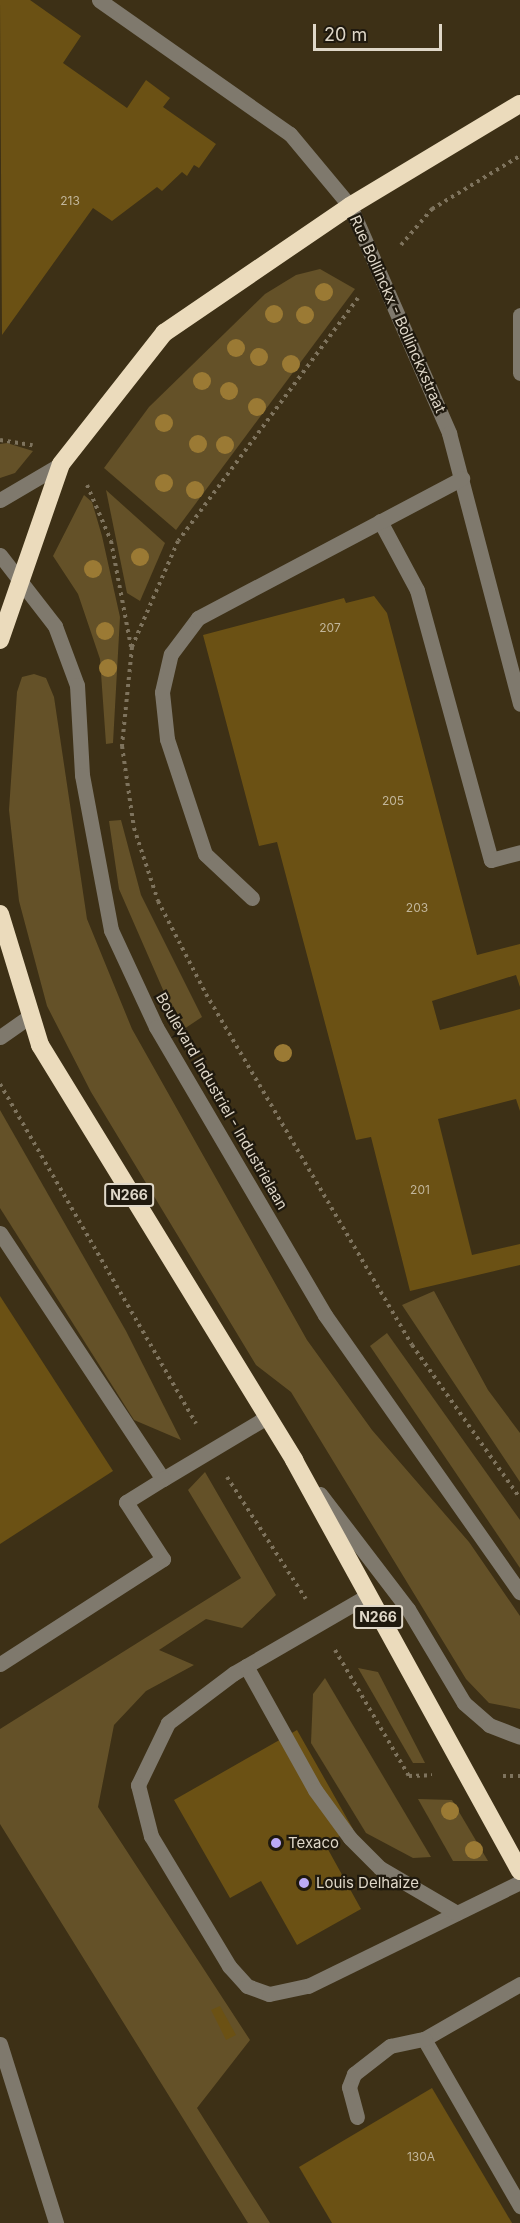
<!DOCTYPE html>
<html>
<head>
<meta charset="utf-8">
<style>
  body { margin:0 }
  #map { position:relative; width:520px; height:2223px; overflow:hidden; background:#3d3016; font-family:Inter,sans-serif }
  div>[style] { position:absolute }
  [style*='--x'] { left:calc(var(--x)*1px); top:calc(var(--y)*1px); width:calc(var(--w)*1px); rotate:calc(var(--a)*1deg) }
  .green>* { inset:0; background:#645128 }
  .building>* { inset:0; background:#6b5114 }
  .path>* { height:4px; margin-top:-2px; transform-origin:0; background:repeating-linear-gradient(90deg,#7e735d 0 3px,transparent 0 7.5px) }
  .minor>* { height:15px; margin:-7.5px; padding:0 7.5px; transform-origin:7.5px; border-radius:7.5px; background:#7f796d }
  .highway>* { height:18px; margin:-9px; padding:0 9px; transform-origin:9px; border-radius:9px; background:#ebdbbc }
  .trees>* { width:18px; height:18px; margin:-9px; border-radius:50%; background:#9b7a34 }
  .dots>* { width:16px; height:16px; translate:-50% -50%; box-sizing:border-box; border:3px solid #1f190e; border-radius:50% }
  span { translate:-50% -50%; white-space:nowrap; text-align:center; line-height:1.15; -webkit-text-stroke:4.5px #1f190e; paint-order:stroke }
  .number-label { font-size:12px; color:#c2b69b }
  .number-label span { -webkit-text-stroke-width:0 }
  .shield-label span { padding:2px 4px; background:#1f190e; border:2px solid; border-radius:4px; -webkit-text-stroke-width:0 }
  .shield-label { font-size:14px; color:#dfd7c8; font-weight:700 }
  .street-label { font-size:15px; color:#dfd7c8 }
  .poi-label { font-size:15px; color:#dfd7c8 }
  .left { translate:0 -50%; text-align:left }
  .scale { position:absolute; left:313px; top:24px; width:129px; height:27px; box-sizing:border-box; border:3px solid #dfd7c8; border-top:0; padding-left:8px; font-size:18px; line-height:21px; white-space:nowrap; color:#dfd7c8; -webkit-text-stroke:4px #1f190e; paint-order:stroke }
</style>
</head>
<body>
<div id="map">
  <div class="green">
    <i style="clip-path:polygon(320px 269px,355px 289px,176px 530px,104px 468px,149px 407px,265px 294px,296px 275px)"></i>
    <i style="clip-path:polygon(7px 443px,33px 451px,15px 473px,0 478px,0 444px)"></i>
    <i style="clip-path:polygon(106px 490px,165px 543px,140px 601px,127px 593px)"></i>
    <i style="clip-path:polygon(84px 495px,92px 502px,102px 536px,120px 617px,113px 743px,106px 744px,100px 659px,78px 594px,53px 556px)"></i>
    <i style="clip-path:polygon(34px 674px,46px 678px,54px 697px,87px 919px,132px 1029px,307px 1340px,372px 1430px,469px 1542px,520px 1616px,520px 1709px,489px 1703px,466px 1679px,291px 1392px,256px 1365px,91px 1092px,47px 1006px,19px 901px,9px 810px,17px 692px,22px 677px)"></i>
    <i style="clip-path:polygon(121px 820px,141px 895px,202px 1017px,181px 1031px,119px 889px,109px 821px)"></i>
    <i style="clip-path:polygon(0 1110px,126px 1331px,181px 1440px,134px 1420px,0 1208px)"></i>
    <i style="clip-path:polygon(434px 1291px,488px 1390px,520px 1433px,520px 1482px,402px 1305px)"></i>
    <i style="clip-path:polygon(387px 1333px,520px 1520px,520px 1568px,370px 1346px)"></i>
    <i style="clip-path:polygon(205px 1472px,276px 1595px,242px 1628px,206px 1619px,159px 1650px,194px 1665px,146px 1691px,114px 1725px,98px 1807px,250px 2040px,197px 2108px,270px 2223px,248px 2223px,0 1824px,0 1729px,241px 1578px,188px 1490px)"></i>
    <i style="clip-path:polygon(358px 1668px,378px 1672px,425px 1763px,413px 1763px)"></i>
    <i style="clip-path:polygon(325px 1678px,431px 1857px,413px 1858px,366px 1833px,311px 1743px,313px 1694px)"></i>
    <i style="clip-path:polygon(418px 1799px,452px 1800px,488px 1861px,453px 1861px)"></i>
  </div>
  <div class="building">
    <i style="clip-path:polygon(0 0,30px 0,81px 36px,63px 63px,127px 108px,146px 80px,170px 98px,163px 107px,216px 144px,199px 168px,194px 165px,187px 176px,182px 172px,162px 191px,157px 187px,112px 221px,93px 208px,2px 335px)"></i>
    <i style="clip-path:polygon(374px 596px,387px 613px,477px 955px,520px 944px,520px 987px,516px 975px,432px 1001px,440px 1030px,520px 1009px,520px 1111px,516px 1099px,438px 1119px,472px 1255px,520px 1244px,520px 1265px,410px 1291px,371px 1137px,356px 1140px,277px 842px,259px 846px,203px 635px,344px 598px,346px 603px)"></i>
    <i style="clip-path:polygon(0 1296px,113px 1471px,0 1544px)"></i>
    <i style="clip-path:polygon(297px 1730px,353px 1829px,325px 1844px,361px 1909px,297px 1945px,261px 1881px,230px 1898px,174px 1800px)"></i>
    <i style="clip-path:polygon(220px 2006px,236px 2035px,226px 2040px,211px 2010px)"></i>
    <i style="clip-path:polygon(432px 2088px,512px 2223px,332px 2223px,299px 2167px)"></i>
  </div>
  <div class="path">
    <i style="--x:401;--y:245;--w:48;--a:-49.3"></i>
    <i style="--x:432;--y:209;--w:103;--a:-31.1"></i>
    <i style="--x:358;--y:298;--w:302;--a:126.5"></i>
    <i style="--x:178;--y:541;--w:116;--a:113.5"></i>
    <i style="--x:132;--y:647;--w:100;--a:95.8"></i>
    <i style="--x:122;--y:746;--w:83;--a:81.7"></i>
    <i style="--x:134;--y:828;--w:77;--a:71.8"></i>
    <i style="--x:158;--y:901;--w:105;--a:62.7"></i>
    <i style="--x:206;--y:994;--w:407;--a:59.6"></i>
    <i style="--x:412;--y:1345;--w:187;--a:54.8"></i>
    <i style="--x:0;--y:440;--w:33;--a:9"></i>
    <i style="--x:87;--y:485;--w:61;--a:66.8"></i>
    <i style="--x:111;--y:541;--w:108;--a:79.3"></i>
    <i style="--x:0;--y:1084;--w:392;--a:60"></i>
    <i style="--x:227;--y:1477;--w:145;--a:57.1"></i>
    <i style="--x:335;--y:1650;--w:146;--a:59.6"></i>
    <i style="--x:409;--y:1776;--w:23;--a:-2"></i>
    <i style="--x:503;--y:1776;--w:17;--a:0"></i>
  </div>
  <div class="minor">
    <i style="--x:99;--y:0;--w:233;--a:35.1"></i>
    <i style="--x:290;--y:134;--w:94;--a:50.2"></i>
    <i style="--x:350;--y:206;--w:248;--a:66.4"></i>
    <i style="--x:449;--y:433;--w:280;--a:75.3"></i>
    <i style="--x:520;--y:315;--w:58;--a:90"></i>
    <i style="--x:0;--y:500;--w:71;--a:-30.5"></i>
    <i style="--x:380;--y:521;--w:78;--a:61.8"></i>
    <i style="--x:417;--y:590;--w:280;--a:74.7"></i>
    <i style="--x:491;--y:860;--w:30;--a:-15"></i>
    <i style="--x:0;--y:555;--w:90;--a:52.2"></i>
    <i style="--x:55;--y:626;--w:63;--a:69.6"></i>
    <i style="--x:77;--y:685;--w:90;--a:86.8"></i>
    <i style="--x:82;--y:775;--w:158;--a:79.4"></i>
    <i style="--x:111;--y:930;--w:107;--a:65.1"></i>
    <i style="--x:156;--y:1027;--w:334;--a:59.6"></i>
    <i style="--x:325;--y:1315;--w:339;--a:54.9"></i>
    <i style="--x:252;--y:898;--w:64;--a:-136.9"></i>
    <i style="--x:205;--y:854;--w:121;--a:-108.3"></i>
    <i style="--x:167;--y:739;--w:47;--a:-96.1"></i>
    <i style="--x:162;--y:692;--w:39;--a:-77"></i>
    <i style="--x:171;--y:654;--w:45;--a:-53.1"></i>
    <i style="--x:198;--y:618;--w:299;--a:-27.9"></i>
    <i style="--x:0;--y:1037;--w:37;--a:-35"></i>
    <i style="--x:0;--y:1233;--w:295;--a:56.5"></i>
    <i style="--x:163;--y:1479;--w:121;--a:-30.8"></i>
    <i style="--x:320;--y:1494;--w:145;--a:52.6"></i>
    <i style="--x:408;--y:1609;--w:109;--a:59.2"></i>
    <i style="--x:464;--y:1703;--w:33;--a:41"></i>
    <i style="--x:489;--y:1725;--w:33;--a:21"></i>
    <i style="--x:367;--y:1596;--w:154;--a:149.9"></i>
    <i style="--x:234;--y:1673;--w:83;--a:142.9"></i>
    <i style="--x:168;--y:1723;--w:69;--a:115.8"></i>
    <i style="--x:138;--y:1785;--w:53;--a:75.7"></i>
    <i style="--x:151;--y:1836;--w:152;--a:59"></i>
    <i style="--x:229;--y:1966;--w:27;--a:48"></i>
    <i style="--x:247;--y:1986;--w:23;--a:20"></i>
    <i style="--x:269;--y:1994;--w:40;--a:-12"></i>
    <i style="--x:308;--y:1986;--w:236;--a:-26.1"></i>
    <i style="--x:0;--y:1664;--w:194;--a:-32.8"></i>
    <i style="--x:163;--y:1559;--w:68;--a:-123"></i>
    <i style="--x:126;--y:1502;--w:44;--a:-31.9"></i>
    <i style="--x:246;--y:1666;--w:142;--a:60.9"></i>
    <i style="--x:315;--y:1790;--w:59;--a:53.9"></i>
    <i style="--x:350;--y:1838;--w:42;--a:45"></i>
    <i style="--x:380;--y:1868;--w:89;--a:30.3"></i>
    <i style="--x:520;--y:1984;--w:111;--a:150.2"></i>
    <i style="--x:424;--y:2039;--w:193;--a:60.1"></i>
    <i style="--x:0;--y:2044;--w:188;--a:72.6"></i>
    <i style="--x:357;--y:2117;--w:31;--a:-105"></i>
    <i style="--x:349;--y:2087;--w:14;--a:-69"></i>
    <i style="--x:354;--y:2074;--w:46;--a:-37.9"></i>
    <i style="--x:390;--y:2046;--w:35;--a:-12"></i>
  </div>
  <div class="highway">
    <i style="--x:0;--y:640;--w:186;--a:-70.9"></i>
    <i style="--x:61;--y:464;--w:167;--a:-51.8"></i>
    <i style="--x:164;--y:333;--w:225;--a:-34.3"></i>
    <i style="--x:350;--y:206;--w:198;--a:-31"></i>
    <i style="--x:0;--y:914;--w:137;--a:73"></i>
    <i style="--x:40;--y:1045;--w:487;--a:58.5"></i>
    <i style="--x:294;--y:1460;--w:469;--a:61.2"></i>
  </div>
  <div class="trees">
    <i style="left:324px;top:292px"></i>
    <i style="left:274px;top:314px"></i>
    <i style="left:305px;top:315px"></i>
    <i style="left:236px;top:348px"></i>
    <i style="left:259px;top:357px"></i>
    <i style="left:291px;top:364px"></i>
    <i style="left:202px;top:381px"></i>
    <i style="left:229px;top:391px"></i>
    <i style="left:257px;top:407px"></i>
    <i style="left:164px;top:423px"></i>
    <i style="left:198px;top:444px"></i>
    <i style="left:225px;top:445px"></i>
    <i style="left:164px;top:483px"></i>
    <i style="left:195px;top:490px"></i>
    <i style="left:140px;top:557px"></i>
    <i style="left:93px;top:569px"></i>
    <i style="left:105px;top:631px"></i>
    <i style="left:108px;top:668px"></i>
    <i style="left:283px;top:1053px"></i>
    <i style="left:450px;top:1811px"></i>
    <i style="left:474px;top:1850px"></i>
  </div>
  <div class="dots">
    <i style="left:276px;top:1843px;background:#bbaaf6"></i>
    <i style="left:304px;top:1883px;background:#bbaaf6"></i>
  </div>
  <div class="number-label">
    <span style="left:70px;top:201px">213</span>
    <span style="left:330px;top:628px">207</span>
    <span style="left:393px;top:801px">205</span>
    <span style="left:417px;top:908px">203</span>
    <span style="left:420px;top:1190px">201</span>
    <span style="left:421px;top:2157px">130A</span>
  </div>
  <div class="shield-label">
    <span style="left:129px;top:1195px">N266</span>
    <span style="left:378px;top:1617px">N266</span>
  </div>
  <div class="street-label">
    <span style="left:398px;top:314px;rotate:66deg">Rue Bollinckx - Bollinckxstraat</span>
    <span style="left:222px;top:1101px;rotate:60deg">Boulevard Industriel - Industrielaan</span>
  </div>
  <div class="poi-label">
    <span class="left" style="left:288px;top:1843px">Texaco</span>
    <span class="left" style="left:316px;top:1883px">Louis Delhaize</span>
  </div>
  <div class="scale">20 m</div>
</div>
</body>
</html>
